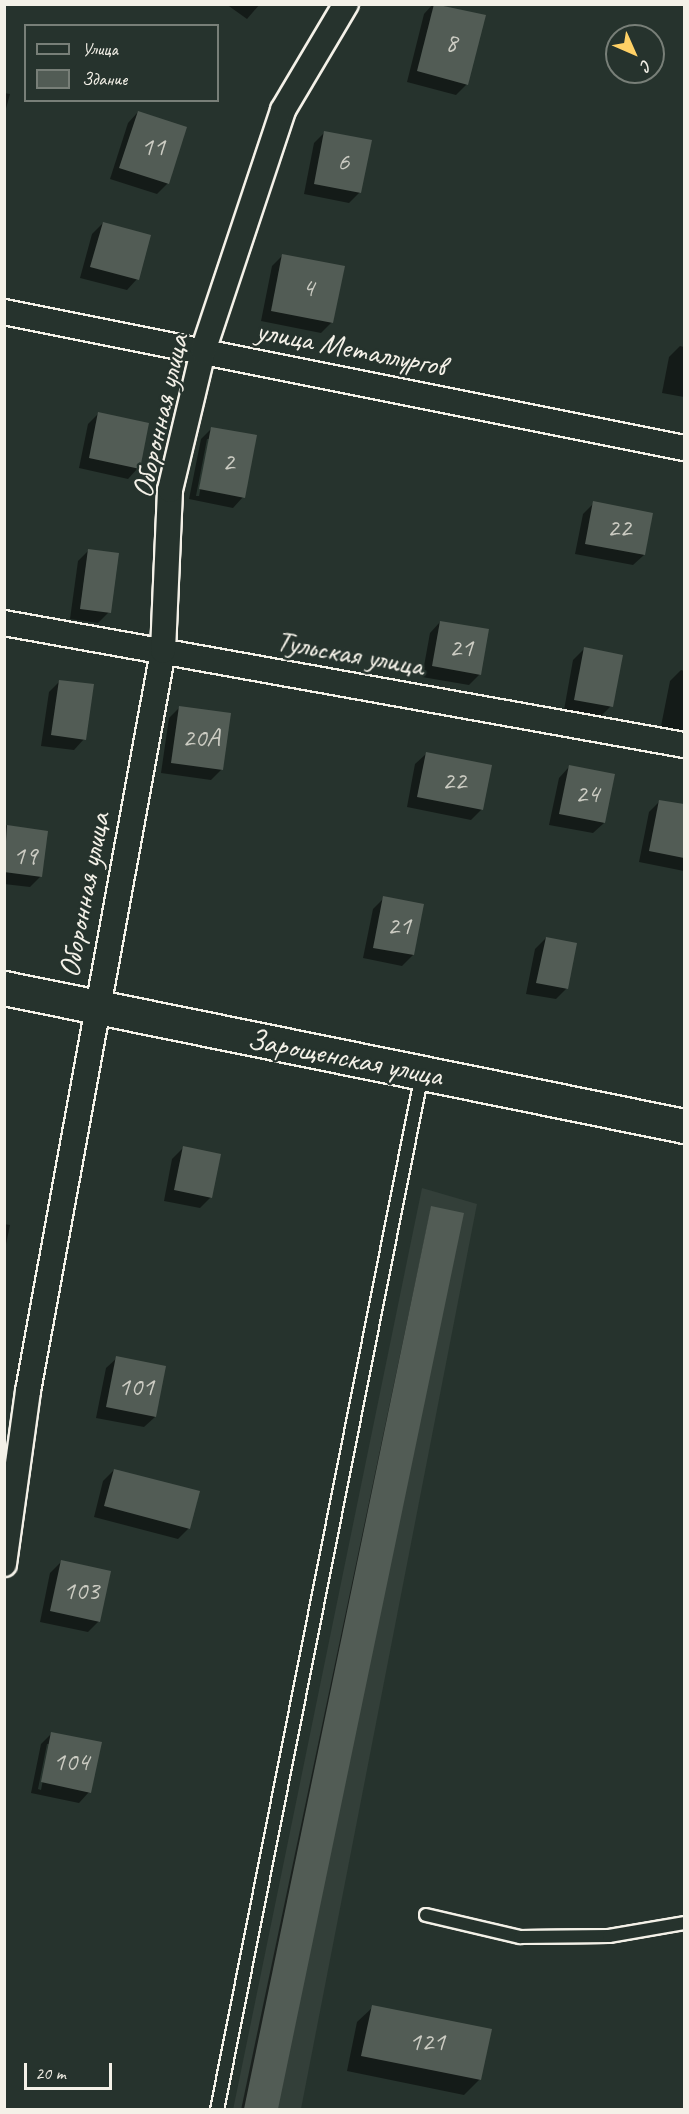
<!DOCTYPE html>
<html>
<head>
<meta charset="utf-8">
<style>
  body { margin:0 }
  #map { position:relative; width:689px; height:2114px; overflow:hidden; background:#26332d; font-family:Caveat,sans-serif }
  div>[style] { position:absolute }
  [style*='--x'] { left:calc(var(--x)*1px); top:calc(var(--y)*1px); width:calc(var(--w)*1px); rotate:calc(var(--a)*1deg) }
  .built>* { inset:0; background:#333f39 }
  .shadow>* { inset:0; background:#0007 }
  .building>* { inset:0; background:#525c55 }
  .roads { filter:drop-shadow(2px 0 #f4f1e8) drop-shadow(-2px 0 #f4f1e8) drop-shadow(0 2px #f4f1e8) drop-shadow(0 -2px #f4f1e8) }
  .lane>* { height:12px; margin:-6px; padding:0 6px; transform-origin:6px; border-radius:6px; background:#26332d }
  .street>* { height:24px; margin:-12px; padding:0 12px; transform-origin:12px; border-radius:12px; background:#26332d }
  .secondary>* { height:33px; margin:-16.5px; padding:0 16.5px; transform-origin:16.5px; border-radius:16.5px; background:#26332d }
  span { translate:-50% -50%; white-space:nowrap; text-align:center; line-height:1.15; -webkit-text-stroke:5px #26332d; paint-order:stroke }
  .number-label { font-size:27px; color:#ccccc3 }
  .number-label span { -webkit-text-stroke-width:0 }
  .street-label { font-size:30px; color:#f4f1e8 }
  .frame { position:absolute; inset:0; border:6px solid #f4f1e8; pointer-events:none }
  .legend { position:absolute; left:24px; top:24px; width:195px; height:78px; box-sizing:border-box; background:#26332d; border:2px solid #787f78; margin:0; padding:8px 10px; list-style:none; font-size:18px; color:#f4f1e8 }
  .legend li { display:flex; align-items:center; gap:12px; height:30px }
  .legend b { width:30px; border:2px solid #787f78 }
  .north { position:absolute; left:605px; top:24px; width:60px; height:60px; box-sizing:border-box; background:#26332d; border:2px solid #787f78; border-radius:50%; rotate:135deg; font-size:16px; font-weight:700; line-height:24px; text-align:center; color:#f4f1e8 }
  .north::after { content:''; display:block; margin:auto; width:21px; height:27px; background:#ffd166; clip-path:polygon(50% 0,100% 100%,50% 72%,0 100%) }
  .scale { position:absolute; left:24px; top:2063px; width:88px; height:27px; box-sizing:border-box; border:3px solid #f4f1e8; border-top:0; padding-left:8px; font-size:18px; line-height:21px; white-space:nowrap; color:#f4f1e8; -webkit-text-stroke:4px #26332d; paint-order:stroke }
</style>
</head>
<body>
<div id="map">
  <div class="built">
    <i style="clip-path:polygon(422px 1188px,477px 1204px,301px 2109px,233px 2110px)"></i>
  </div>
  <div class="shadow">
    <i style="clip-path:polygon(226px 4px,260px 4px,247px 19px)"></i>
    <i style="clip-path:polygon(433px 4px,484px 16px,467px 84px,456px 95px,407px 82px,424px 14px)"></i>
    <i style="clip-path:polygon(4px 93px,10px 94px,4px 116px)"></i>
    <i style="clip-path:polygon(138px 112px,168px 183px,157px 194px,110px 179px,128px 123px)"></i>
    <i style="clip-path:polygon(325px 132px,360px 192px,349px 203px,304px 194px,314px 143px)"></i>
    <i style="clip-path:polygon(103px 223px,137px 279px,127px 290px,80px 278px,92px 234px)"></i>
    <i style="clip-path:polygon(283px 255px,332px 322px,321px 333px,261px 321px,272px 266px)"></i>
    <i style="clip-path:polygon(680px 346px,684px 347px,684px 397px,662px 393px,669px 357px)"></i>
    <i style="clip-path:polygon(99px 413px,138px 468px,128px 479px,79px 468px,88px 424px)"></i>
    <i style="clip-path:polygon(evenodd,212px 428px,243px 497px,233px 508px,189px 499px,201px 439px,212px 428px,207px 439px,210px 439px,199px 496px,196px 496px,207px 439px)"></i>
    <i style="clip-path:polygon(594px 503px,644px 555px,633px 565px,575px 554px,583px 514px)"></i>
    <i style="clip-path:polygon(89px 550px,109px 612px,98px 623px,70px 619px,78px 561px)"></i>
    <i style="clip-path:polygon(440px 622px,480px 674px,469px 685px,422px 677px,430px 633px)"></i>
    <i style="clip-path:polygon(584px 649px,611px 706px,600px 717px,564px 710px,573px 660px)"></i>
    <i style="clip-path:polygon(681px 670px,684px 671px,684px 735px,660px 731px,670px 681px)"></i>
    <i style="clip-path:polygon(60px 681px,84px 739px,74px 750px,41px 746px,49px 692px)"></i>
    <i style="clip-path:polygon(180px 707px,222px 769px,211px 780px,161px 773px,169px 718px)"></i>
    <i style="clip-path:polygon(426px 754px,482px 809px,471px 820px,407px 807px,415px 764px)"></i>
    <i style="clip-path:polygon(569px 767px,604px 823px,593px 833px,549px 825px,559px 778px)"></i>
    <i style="clip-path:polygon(660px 801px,684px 806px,684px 871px,639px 862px,649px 812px)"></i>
    <i style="clip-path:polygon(4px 825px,47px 832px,40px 877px,30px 887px,4px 884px)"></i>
    <i style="clip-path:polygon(384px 898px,413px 955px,402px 966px,363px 958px,373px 909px)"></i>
    <i style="clip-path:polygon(546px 938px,567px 988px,556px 999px,526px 994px,535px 949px)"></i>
    <i style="clip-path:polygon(183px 1148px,211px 1197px,200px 1208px,164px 1201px,172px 1159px)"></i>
    <i style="clip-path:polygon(431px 1208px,462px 1214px,276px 2110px,241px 2110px)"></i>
    <i style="clip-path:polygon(4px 1224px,10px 1225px,4px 1254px)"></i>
    <i style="clip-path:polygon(117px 1358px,155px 1417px,144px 1427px,96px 1418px,106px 1368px)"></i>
    <i style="clip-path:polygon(114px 1470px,189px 1528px,178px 1539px,94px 1517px,103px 1481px)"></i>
    <i style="clip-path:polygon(61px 1562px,99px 1621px,88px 1632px,40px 1622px,50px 1573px)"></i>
    <i style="clip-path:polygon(evenodd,52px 1733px,89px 1792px,79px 1803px,31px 1793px,41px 1744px,52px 1733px,47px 1744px,50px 1744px,41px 1790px,38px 1789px,47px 1744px)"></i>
    <i style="clip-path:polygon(373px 2007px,480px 2079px,464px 2095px,347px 2071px,357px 2022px)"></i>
  </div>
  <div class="building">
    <i style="clip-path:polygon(434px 4px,486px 15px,468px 85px,417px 71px)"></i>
    <i style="clip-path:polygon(138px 111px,187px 127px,169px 184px,119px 168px)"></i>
    <i style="clip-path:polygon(324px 131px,372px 140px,361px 193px,314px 184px)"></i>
    <i style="clip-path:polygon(103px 222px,151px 235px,139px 280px,90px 267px)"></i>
    <i style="clip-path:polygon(282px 254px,345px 266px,333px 323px,271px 311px)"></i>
    <i style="clip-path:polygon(98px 412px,149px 423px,140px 469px,89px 458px)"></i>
    <i style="clip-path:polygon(211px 427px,257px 435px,245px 498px,199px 489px)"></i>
    <i style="clip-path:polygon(593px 501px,653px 513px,645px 555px,585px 544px)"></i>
    <i style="clip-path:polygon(88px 549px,119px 553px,111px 613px,80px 609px)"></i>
    <i style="clip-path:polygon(440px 621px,489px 629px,481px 675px,432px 666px)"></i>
    <i style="clip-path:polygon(584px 647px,623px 655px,613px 707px,574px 700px)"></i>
    <i style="clip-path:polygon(59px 680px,94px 684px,86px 740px,51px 735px)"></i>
    <i style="clip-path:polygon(179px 706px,231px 713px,223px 770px,171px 763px)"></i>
    <i style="clip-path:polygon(426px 752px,492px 765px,483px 810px,417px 797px)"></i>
    <i style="clip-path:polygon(569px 765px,615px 774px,605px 823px,559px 814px)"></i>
    <i style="clip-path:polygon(659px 800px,684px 804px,684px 858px,649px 851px)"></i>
    <i style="clip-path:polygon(7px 825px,48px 831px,42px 877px,4px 872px)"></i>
    <i style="clip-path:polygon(383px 896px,424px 904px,414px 955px,373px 948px)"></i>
    <i style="clip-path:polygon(546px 937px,577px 943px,568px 989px,536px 983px)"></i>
    <i style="clip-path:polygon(183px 1146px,221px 1154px,212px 1198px,174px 1190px)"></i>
    <i style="clip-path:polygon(431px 1206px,464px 1213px,278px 2109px,244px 2109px)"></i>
    <i style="clip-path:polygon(116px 1356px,166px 1366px,156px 1417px,106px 1407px)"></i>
    <i style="clip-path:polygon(114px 1469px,200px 1491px,190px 1529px,104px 1506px)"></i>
    <i style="clip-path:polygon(61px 1560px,111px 1571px,100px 1622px,50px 1611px)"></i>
    <i style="clip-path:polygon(51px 1732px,102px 1742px,91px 1793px,41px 1782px)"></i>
    <i style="clip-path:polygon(372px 2005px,492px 2029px,481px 2080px,361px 2056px)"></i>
  </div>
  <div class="roads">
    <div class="lane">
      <i style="--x:426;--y:1915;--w:97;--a:13.2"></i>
      <i style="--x:520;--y:1937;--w:89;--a:-0.6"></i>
      <i style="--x:609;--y:1936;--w:76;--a:-9.8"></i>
      <i style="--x:217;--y:2110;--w:1056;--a:-78.81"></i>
    </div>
    <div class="street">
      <i style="--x:4;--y:312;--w:693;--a:11.31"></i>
      <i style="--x:4;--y:623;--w:691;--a:10.17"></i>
      <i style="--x:4;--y:1564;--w:175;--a:-82.1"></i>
      <i style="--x:28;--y:1391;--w:752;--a:-79.66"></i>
      <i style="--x:163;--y:651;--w:161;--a:-87.5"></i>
      <i style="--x:170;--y:490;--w:143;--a:-76.6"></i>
      <i style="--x:203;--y:351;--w:254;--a:-71.6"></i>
      <i style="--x:283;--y:110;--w:123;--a:-59.3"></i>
    </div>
    <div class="secondary">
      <i style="--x:4;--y:988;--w:694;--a:11.47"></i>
    </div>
  </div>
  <div class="number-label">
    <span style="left:451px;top:43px">8</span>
    <span style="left:153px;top:147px">11</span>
    <span style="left:343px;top:162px">6</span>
    <span style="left:308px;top:288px">4</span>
    <span style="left:228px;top:462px">2</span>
    <span style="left:619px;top:528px">22</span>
    <span style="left:461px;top:648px">21</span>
    <span style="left:201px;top:738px">20А</span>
    <span style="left:454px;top:781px">22</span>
    <span style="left:587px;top:794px">24</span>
    <span style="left:25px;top:856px">19</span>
    <span style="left:399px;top:926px">21</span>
    <span style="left:136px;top:1387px">101</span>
    <span style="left:81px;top:1591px">103</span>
    <span style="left:71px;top:1762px">104</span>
    <span style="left:427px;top:2042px">121</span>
  </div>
  <div class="street-label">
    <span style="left:351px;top:348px;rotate:11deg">улица Металлургов</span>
    <span style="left:160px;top:416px;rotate:-77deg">Оборонная улица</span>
    <span style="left:350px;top:653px;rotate:10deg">Тульская улица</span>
    <span style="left:84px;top:895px;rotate:-79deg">Оборонная улица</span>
    <span style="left:345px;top:1057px;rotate:11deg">Зарощенская улица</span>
  </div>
  <div class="frame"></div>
  <ul class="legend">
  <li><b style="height:8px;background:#26332d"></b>Улица</li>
  <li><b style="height:16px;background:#525c55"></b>Здание</li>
  </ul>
  <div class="north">С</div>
  <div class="scale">20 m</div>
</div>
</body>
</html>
